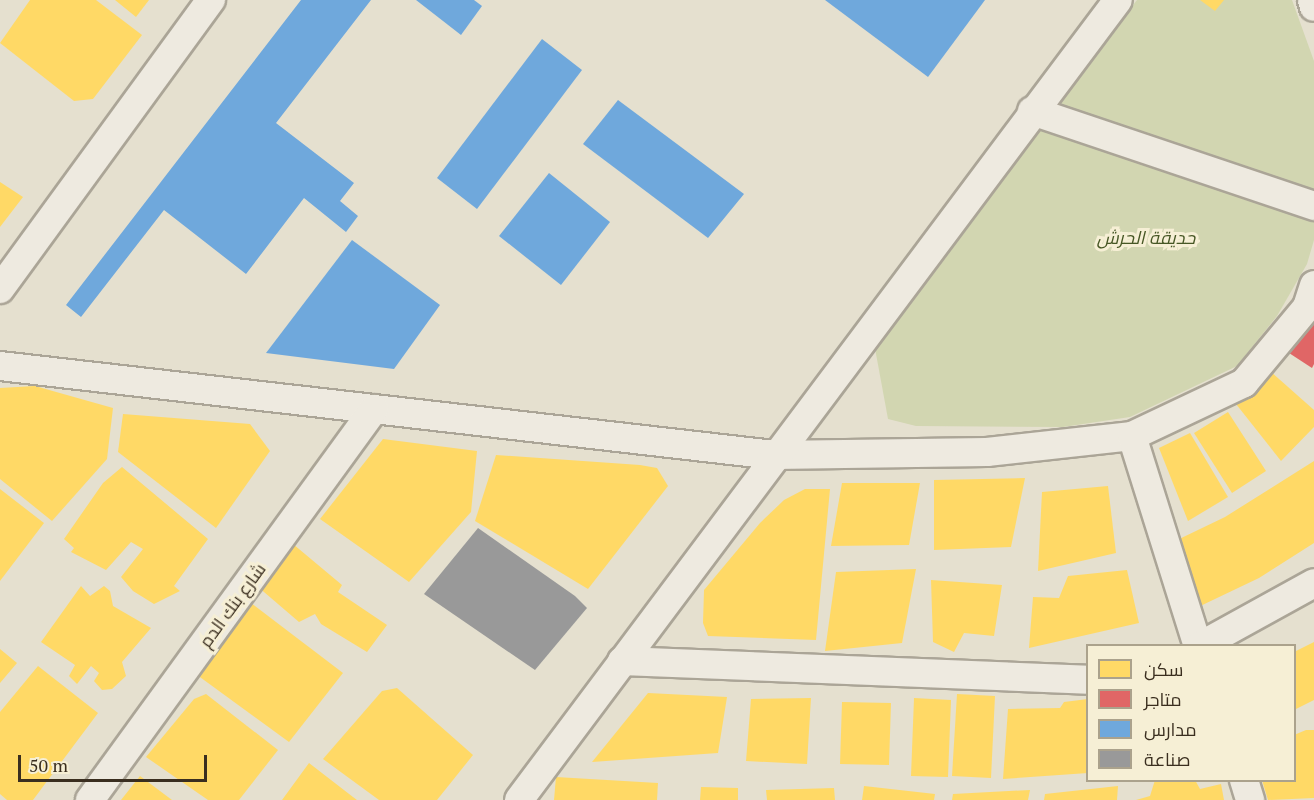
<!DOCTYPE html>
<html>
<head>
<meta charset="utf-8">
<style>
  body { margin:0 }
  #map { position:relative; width:1314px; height:800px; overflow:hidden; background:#e5e0cf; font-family:"PT Serif",Cairo,serif }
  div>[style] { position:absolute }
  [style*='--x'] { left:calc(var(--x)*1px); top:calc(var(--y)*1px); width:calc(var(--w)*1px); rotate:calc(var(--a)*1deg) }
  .green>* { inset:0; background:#d2d6b1 }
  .homes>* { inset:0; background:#ffd966 }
  .shops>* { inset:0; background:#e06666 }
  .schools>* { inset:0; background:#6fa8dc }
  .industry>* { inset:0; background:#999 }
  .roads { filter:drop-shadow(2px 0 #aba597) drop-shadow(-2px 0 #aba597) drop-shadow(0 2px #aba597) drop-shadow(0 -2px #aba597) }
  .minor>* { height:28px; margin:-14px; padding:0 14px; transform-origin:14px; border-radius:14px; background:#eeeae0 }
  span { translate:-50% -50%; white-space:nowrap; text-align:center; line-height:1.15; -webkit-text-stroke:6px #f6efd5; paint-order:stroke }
  .park-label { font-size:18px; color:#475725; font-style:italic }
  .street-label { font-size:18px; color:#3a2e1f }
  .legend { position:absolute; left:1086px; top:644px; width:210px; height:138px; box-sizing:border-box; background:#f6efd5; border:2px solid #aba28c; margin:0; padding:8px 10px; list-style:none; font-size:18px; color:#3a2e1f }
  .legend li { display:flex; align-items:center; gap:12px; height:30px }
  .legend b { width:30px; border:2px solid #aba28c }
  .scale { position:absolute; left:18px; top:755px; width:189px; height:27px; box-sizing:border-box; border:3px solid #3a2e1f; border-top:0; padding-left:8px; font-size:18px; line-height:21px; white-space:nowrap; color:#3a2e1f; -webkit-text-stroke:4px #f6efd5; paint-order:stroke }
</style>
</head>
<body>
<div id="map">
  <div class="green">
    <i style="clip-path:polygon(1137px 0,1292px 0,1314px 61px,1314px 240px,1307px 264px,1277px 316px,1237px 366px,1130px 417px,1063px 427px,916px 426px,888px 419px,874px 343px)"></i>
  </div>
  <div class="homes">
    <i style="clip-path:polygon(30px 0,96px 0,142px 35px,93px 99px,74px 101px,0 43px)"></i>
    <i style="clip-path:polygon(115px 0,149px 0,136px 17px)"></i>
    <i style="clip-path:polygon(1200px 0,1224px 0,1215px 11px)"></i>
    <i style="clip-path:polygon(0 182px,23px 197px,0 227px)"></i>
    <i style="clip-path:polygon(1270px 371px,1314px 410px,1314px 427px,1281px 461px,1236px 404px)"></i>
    <i style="clip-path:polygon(35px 386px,113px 408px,107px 459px,52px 521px,0 479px,0 388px)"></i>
    <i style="clip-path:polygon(1228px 412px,1266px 471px,1232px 493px,1194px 433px)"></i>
    <i style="clip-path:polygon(123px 414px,250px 424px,270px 451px,216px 528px,118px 452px)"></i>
    <i style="clip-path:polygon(1190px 433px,1228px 497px,1188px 521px,1159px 448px)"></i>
    <i style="clip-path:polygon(383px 439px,477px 451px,471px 512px,409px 582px,320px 519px)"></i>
    <i style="clip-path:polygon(496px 455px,640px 465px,657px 468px,668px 486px,588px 589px,475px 521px)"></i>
    <i style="clip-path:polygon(1314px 461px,1314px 543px,1259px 578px,1194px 609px,1173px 542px,1225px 517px)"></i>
    <i style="clip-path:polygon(122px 467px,208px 539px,174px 586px,180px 591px,154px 604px,133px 591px,121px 577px,143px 549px,131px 542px,106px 570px,71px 552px,74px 548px,64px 539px,103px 483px)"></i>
    <i style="clip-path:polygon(1025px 478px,1011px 547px,934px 550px,934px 480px)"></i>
    <i style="clip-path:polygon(842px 483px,920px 483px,909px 545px,831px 546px)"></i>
    <i style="clip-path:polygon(1108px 486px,1116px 553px,1038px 571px,1042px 492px)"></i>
    <i style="clip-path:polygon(0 489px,44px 523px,0 581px)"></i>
    <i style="clip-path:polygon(805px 489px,830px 489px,816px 640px,708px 636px,703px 623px,704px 590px,760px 523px,784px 500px)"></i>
    <i style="clip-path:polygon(293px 544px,342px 585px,338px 592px,387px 625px,367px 652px,321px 624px,315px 614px,299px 622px,257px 586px)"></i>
    <i style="clip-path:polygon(916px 569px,902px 643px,825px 651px,836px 572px)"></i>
    <i style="clip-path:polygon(1127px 570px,1139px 623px,1029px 648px,1033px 597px,1059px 598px,1068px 576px)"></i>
    <i style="clip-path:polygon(931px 580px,1002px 585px,994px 636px,964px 633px,954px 652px,933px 642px)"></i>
    <i style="clip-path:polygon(81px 586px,90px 596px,104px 586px,110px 591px,113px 606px,151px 628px,122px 662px,126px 676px,112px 689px,102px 690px,94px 681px,99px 673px,91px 666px,77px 684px,69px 676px,75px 665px,41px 642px)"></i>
    <i style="clip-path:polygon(247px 600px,343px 673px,289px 742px,193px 672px)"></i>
    <i style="clip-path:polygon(1314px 642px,1314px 700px,1294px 710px,1294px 652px)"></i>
    <i style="clip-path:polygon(0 649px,17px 663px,0 683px)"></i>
    <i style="clip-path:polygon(38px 666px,98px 713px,33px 800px,7px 800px,0 794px,0 712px)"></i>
    <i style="clip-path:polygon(397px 688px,473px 755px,437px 800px,379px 800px,323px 759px,382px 691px)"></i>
    <i style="clip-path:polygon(648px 693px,727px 697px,718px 753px,592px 762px)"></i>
    <i style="clip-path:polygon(206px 694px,278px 750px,239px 800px,208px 800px,146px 757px,194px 699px)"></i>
    <i style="clip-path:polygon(957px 694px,995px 696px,991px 778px,952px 776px)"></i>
    <i style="clip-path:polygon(811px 698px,807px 764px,746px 761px,751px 699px)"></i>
    <i style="clip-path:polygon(914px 698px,951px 700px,948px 777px,911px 776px)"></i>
    <i style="clip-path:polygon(1088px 699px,1088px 773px,1003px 779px,1008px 709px,1060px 708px,1064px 702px)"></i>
    <i style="clip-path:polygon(842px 702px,891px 703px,889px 765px,840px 764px)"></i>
    <i style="clip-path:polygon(1306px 730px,1314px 730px,1314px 798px,1268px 800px,1262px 780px,1294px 780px,1294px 735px)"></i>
    <i style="clip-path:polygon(309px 763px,353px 797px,357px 800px,282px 800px)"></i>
    <i style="clip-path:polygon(140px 776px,172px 800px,121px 800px)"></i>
    <i style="clip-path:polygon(556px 777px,658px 783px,657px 800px,554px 800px)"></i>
    <i style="clip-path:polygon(1155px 780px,1195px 780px,1200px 789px,1221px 784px,1224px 800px,1136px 800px,1150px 796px)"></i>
    <i style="clip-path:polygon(864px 786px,935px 794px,934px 800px,862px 800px)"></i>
    <i style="clip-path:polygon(1118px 786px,1117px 800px,1044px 800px,1045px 794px)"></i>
    <i style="clip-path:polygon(701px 787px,738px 788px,738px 800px,700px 800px)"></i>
    <i style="clip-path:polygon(834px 788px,835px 800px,767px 800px,766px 790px)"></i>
    <i style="clip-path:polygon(1030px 790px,1028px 800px,952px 800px,953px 794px)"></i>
  </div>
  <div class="shops">
    <i style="clip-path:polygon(1314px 319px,1314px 364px,1312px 368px,1289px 353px)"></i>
  </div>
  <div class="schools">
    <i style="clip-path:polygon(301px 0,371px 0,276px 123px,354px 183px,340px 201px,358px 216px,346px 232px,304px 198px,246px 274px,164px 210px,81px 317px,66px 305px)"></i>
    <i style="clip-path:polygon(416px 0,474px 0,482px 6px,461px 35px)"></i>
    <i style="clip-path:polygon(825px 0,985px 0,928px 77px)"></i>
    <i style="clip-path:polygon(542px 39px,582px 70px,477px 209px,437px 178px)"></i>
    <i style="clip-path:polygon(618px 100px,744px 194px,708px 238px,583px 144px)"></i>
    <i style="clip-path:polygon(549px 173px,610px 222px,561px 285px,499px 236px)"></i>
    <i style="clip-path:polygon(352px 240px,440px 305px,394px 369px,266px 353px)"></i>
  </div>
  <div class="industry">
    <i style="clip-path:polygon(478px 528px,575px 596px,587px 608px,535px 670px,424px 594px)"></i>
  </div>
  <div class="roads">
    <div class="minor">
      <i style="--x:1312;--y:0;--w:7;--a:74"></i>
      <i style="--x:1032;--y:111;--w:298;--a:18.6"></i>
      <i style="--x:0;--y:289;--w:358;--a:-53.9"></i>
      <i style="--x:0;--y:366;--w:779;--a:6.56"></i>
      <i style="--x:774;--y:455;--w:213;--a:-0.8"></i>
      <i style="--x:987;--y:452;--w:146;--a:-6.3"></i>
      <i style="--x:1132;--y:436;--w:124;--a:-25.3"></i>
      <i style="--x:1244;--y:383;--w:99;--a:-50.3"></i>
      <i style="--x:1307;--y:307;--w:23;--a:-72"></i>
      <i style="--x:1132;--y:436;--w:220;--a:72.6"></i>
      <i style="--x:1200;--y:646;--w:130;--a:-28.9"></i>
      <i style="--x:622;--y:661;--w:466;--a:2.3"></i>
      <i style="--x:1244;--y:780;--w:21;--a:73"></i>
      <i style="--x:90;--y:800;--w:483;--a:-54"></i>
      <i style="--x:519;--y:800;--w:999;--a:-53.18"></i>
    </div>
  </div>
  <div class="park-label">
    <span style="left:1146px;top:237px">حديقة الحرش</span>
  </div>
  <div class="street-label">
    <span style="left:232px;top:605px;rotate:-54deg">شارع بنك الدم</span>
  </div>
  <ul class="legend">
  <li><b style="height:16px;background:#ffd966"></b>سكن</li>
  <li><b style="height:16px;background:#e06666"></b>متاجر</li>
  <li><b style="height:16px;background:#6fa8dc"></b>مدارس</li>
  <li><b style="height:16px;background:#999"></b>صناعة</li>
  </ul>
  <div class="scale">50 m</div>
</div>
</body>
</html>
